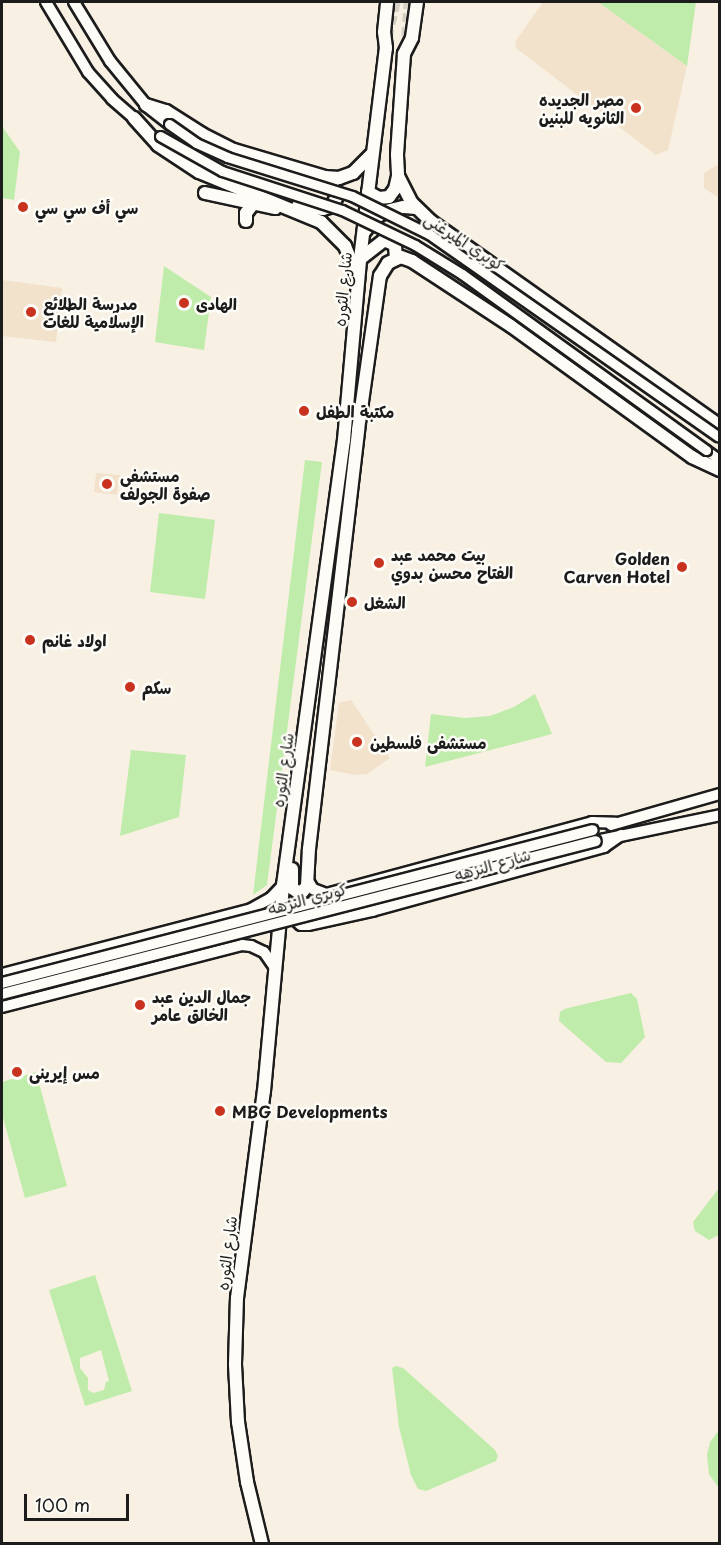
<!DOCTYPE html>
<html>
<head>
<meta charset="utf-8">
<style>
  body { margin:0 }
  #map { position:relative; width:721px; height:1545px; overflow:hidden; background:#f8f0e3; font-family:"Playpen Sans","Playpen Sans Arabic",sans-serif }
  div>[style] { position:absolute }
  [style*='--x'] { left:calc(var(--x)*1px); top:calc(var(--y)*1px); width:calc(var(--w)*1px); rotate:calc(var(--a)*1deg) }
  .built>* { inset:0; background:#f2e1cb }
  .green>* { inset:0; background:#bfecaa }
  .secondary-tunnel>* { height:9px; margin-top:-4.5px; transform-origin:0; background:repeating-linear-gradient(90deg,#d7d0c5 0 9px,transparent 0 13.5px) }
  .roads { filter:drop-shadow(2px 0 #1c1c1c) drop-shadow(-2px 0 #1c1c1c) drop-shadow(0 2px #1c1c1c) drop-shadow(0 -2px #1c1c1c) }
  .secondary>* { height:9px; margin:-4.5px; padding:0 4.5px; transform-origin:4.5px; border-radius:4.5px; background:#fdfcf7 }
  .primary>* { height:10px; margin:-5px; padding:0 5px; transform-origin:5px; border-radius:5px; background:#fdfcf7 }
  .highway>* { height:12px; margin:-6px; padding:0 6px; transform-origin:6px; border-radius:6px; background:#fdfcf7 }
  .bridges { filter:drop-shadow(2px 0 #1c1c1c) drop-shadow(-2px 0 #1c1c1c) drop-shadow(0 2px #1c1c1c) drop-shadow(0 -2px #1c1c1c) }
  .secondary-bridge>* { height:9px; margin:-4.5px; padding:0 4.5px; transform-origin:4.5px; border-radius:4.5px; background:#fdfcf7 }
  .primary-bridge>* { height:10px; margin:-5px; padding:0 5px; transform-origin:5px; border-radius:5px; background:#fdfcf7 }
  .dots>* { width:16px; height:16px; translate:-50% -50%; box-sizing:border-box; border:3px solid #fdfcf7; border-radius:50% }
  span { translate:-50% -50%; white-space:nowrap; text-align:center; line-height:1.15; -webkit-text-stroke:5px #fdfcf7; paint-order:stroke }
  .poi-label { font-size:16px; color:#1c1c1c; font-weight:700 }
  .right { translate:-100% -50%; text-align:right }
  .left { translate:0 -50%; text-align:left }
  .street-label { font-size:16px; color:#1c1c1c }
  .frame { position:absolute; inset:0; border:3px solid #1c1c1c; pointer-events:none }
  .scale { position:absolute; left:24px; top:1494px; width:105px; height:27px; box-sizing:border-box; border:3px solid #1c1c1c; border-top:0; padding-left:8px; font-size:18px; line-height:21px; white-space:nowrap; color:#1c1c1c; -webkit-text-stroke:4px #fdfcf7; paint-order:stroke }
</style>
</head>
<body>
<div id="map">
  <div class="built">
    <i style="clip-path:polygon(543px 2px,598px 2px,687px 66px,668px 150px,656px 155px,516px 48px,515px 42px)"></i>
    <i style="clip-path:polygon(719px 164px,719px 198px,704px 188px,704px 173px)"></i>
    <i style="clip-path:polygon(2px 280px,62px 288px,56px 342px,2px 336px)"></i>
    <i style="clip-path:polygon(96px 473px,120px 475px,117px 495px,94px 492px)"></i>
    <i style="clip-path:polygon(351px 700px,390px 758px,367px 774px,356px 775px,330px 770px,339px 703px)"></i>
  </div>
  <div class="green">
    <i style="clip-path:polygon(598px 2px,696px 2px,687px 66px)"></i>
    <i style="clip-path:polygon(2px 126px,20px 152px,14px 200px,2px 198px)"></i>
    <i style="clip-path:polygon(164px 266px,211px 297px,204px 350px,155px 342px)"></i>
    <i style="clip-path:polygon(305px 460px,322px 462px,267px 885px,253px 895px)"></i>
    <i style="clip-path:polygon(159px 513px,215px 520px,205px 599px,150px 592px)"></i>
    <i style="clip-path:polygon(535px 694px,552px 734px,425px 767px,431px 714px,465px 718px,490px 716px,514px 707px)"></i>
    <i style="clip-path:polygon(131px 750px,186px 755px,179px 817px,120px 836px)"></i>
    <i style="clip-path:polygon(631px 993px,637px 999px,645px 1037px,621px 1063px,606px 1062px,559px 1021px,560px 1012px,564px 1009px)"></i>
    <i style="clip-path:polygon(36px 1072px,67px 1186px,25px 1198px,2px 1114px,2px 1082px)"></i>
    <i style="clip-path:polygon(719px 1188px,719px 1235px,709px 1240px,695px 1231px,693px 1222px)"></i>
    <i style="clip-path:polygon(evenodd,95px 1275px,132px 1391px,85px 1406px,49px 1290px,95px 1275px,101px 1350px,109px 1381px,106px 1382px,104px 1390px,93px 1393px,88px 1390px,88px 1378px,80px 1368px,80px 1358px,101px 1350px)"></i>
    <i style="clip-path:polygon(396px 1366px,403px 1368px,495px 1450px,498px 1456px,496px 1461px,426px 1491px,418px 1489px,411px 1475px,399px 1427px,392px 1368px)"></i>
    <i style="clip-path:polygon(719px 1430px,720px 1486px,718px 1487px,709px 1474px,707px 1455px,710px 1442px)"></i>
  </div>
  <div class="secondary-tunnel">
    <i style="--x:388;--y:37;--w:36;--a:-77"></i>
    <i style="--x:405;--y:49;--w:47;--a:-86.3"></i>
  </div>
  <div class="roads">
    <div class="secondary">
      <i style="--x:147;--y:107;--w:28;--a:38"></i>
      <i style="--x:706;--y:450;--w:17;--a:36"></i>
    </div>
    <div class="primary">
      <i style="--x:46;--y:2;--w:82;--a:59"></i>
      <i style="--x:88;--y:72;--w:36;--a:48"></i>
      <i style="--x:112;--y:99;--w:29;--a:41"></i>
      <i style="--x:74;--y:2;--w:69;--a:58.6"></i>
      <i style="--x:110;--y:61;--w:57;--a:50.7"></i>
      <i style="--x:611;--y:825;--w:113;--a:-15.9"></i>
      <i style="--x:596;--y:841;--w:127;--a:-11.8"></i>
      <i style="--x:307;--y:879;--w:12;--a:59"></i>
      <i style="--x:313;--y:889;--w:14;--a:21"></i>
      <i style="--x:326;--y:894;--w:276;--a:-15.1"></i>
      <i style="--x:592;--y:822;--w:24;--a:2"></i>
      <i style="--x:289;--y:914;--w:16;--a:43"></i>
      <i style="--x:301;--y:925;--w:7;--a:0"></i>
      <i style="--x:308;--y:925;--w:66;--a:-12.3"></i>
      <i style="--x:372;--y:911;--w:241;--a:-15.4"></i>
      <i style="--x:604;--y:847;--w:21;--a:-35"></i>
      <i style="--x:2;--y:974;--w:257;--a:-14.6"></i>
      <i style="--x:251;--y:909;--w:23;--a:-29"></i>
      <i style="--x:271;--y:898;--w:18;--a:-47"></i>
      <i style="--x:2;--y:1007;--w:248;--a:-14.5"></i>
      <i style="--x:242;--y:945;--w:9;--a:6"></i>
      <i style="--x:251;--y:946;--w:14;--a:25"></i>
      <i style="--x:264;--y:952;--w:19;--a:55"></i>
    </div>
    <div class="highway">
      <i style="--x:417;--y:2;--w:36;--a:98"></i>
      <i style="--x:412;--y:38;--w:18;--a:117"></i>
      <i style="--x:404;--y:54;--w:101;--a:94"></i>
      <i style="--x:397;--y:155;--w:21;--a:87"></i>
      <i style="--x:398;--y:176;--w:30;--a:63"></i>
      <i style="--x:412;--y:203;--w:28;--a:44"></i>
      <i style="--x:432;--y:222;--w:353;--a:35.3"></i>
      <i style="--x:146;--y:105;--w:21;--a:17"></i>
      <i style="--x:166;--y:111;--w:43;--a:32.6"></i>
      <i style="--x:202;--y:134;--w:36;--a:27"></i>
      <i style="--x:234;--y:150;--w:95;--a:16.5"></i>
      <i style="--x:325;--y:177;--w:14;--a:4"></i>
      <i style="--x:339;--y:178;--w:15;--a:-20"></i>
      <i style="--x:353;--y:173;--w:25;--a:-45"></i>
      <i style="--x:134;--y:118;--w:36;--a:48"></i>
      <i style="--x:158;--y:145;--w:49;--a:33.4"></i>
      <i style="--x:199;--y:172;--w:132;--a:22.3"></i>
      <i style="--x:321;--y:222;--w:34;--a:45"></i>
      <i style="--x:345;--y:246;--w:32;--a:68"></i>
      <i style="--x:368;--y:192;--w:13;--a:29"></i>
      <i style="--x:379;--y:198;--w:10;--a:-6"></i>
      <i style="--x:389;--y:197;--w:10;--a:-53"></i>
      <i style="--x:395;--y:189;--w:13;--a:-77"></i>
      <i style="--x:205;--y:193;--w:72;--a:12.1"></i>
      <i style="--x:298;--y:206;--w:25;--a:7"></i>
      <i style="--x:323;--y:209;--w:9;--a:-18"></i>
      <i style="--x:332;--y:206;--w:11;--a:-63"></i>
      <i style="--x:337;--y:196;--w:13;--a:-113"></i>
      <i style="--x:246;--y:221;--w:8;--a:-90"></i>
      <i style="--x:246;--y:213;--w:11;--a:-52"></i>
      <i style="--x:364;--y:232;--w:18;--a:-52"></i>
      <i style="--x:375;--y:218;--w:13;--a:-32"></i>
      <i style="--x:386;--y:211;--w:18;--a:-13"></i>
      <i style="--x:404;--y:207;--w:12;--a:5"></i>
      <i style="--x:360;--y:259;--w:31;--a:-38"></i>
      <i style="--x:384;--y:240;--w:12;--a:24"></i>
      <i style="--x:395;--y:245;--w:13;--a:86"></i>
      <i style="--x:292;--y:869;--w:19;--a:90"></i>
      <i style="--x:292;--y:888;--w:7;--a:34"></i>
      <i style="--x:298;--y:892;--w:5;--a:-11"></i>
      <i style="--x:303;--y:891;--w:6;--a:-51"></i>
      <i style="--x:307;--y:886;--w:37;--a:-87"></i>
      <i style="--x:309;--y:849;--w:422;--a:-83.3"></i>
      <i style="--x:358;--y:430;--w:156;--a:-81.9"></i>
      <i style="--x:380;--y:276;--w:15;--a:-58"></i>
      <i style="--x:388;--y:263;--w:14;--a:-25"></i>
      <i style="--x:401;--y:257;--w:12;--a:20"></i>
      <i style="--x:412;--y:261;--w:118;--a:33.3"></i>
      <i style="--x:511;--y:326;--w:223;--a:35.9"></i>
      <i style="--x:692;--y:457;--w:31;--a:25"></i>
      <i style="--x:262;--y:1544;--w:64;--a:-103.6"></i>
      <i style="--x:247;--y:1482;--w:61;--a:-98.5"></i>
      <i style="--x:238;--y:1422;--w:58;--a:-93"></i>
      <i style="--x:235;--y:1364;--w:66;--a:-88.3"></i>
      <i style="--x:237;--y:1298;--w:209;--a:-82.6"></i>
      <i style="--x:264;--y:1091;--w:207;--a:-84.7"></i>
      <i style="--x:283;--y:885;--w:449;--a:-82.2"></i>
      <i style="--x:344;--y:440;--w:182;--a:-84.9"></i>
      <i style="--x:360;--y:259;--w:213;--a:-83"></i>
      <i style="--x:386;--y:48;--w:16;--a:-97"></i>
      <i style="--x:384;--y:32;--w:30;--a:-84"></i>
    </div>
  </div>
  <div class="bridges">
    <div class="secondary-bridge">
      <i style="--x:169;--y:124;--w:33;--a:35"></i>
      <i style="--x:196;--y:143;--w:34;--a:24"></i>
      <i style="--x:227;--y:157;--w:131;--a:17.3"></i>
      <i style="--x:352;--y:196;--w:86;--a:26.3"></i>
      <i style="--x:429;--y:234;--w:353;--a:35"></i>
      <i style="--x:160;--y:136;--w:71;--a:29.4"></i>
      <i style="--x:222;--y:171;--w:126;--a:18"></i>
      <i style="--x:342;--y:210;--w:81;--a:25.6"></i>
      <i style="--x:415;--y:245;--w:55;--a:31.7"></i>
      <i style="--x:462;--y:274;--w:301;--a:35.8"></i>
    </div>
    <div class="primary-bridge">
      <i style="--x:2;--y:983;--w:610;--a:-14.51"></i>
      <i style="--x:2;--y:994;--w:613;--a:-14.44"></i>
    </div>
  </div>
  <div class="dots">
    <i style="left:636px;top:108px;background:#c8321e"></i>
    <i style="left:23px;top:207px;background:#c8321e"></i>
    <i style="left:184px;top:303px;background:#c8321e"></i>
    <i style="left:31px;top:312px;background:#c8321e"></i>
    <i style="left:304px;top:411px;background:#c8321e"></i>
    <i style="left:107px;top:484px;background:#c8321e"></i>
    <i style="left:379px;top:563px;background:#c8321e"></i>
    <i style="left:682px;top:567px;background:#c8321e"></i>
    <i style="left:352px;top:602px;background:#c8321e"></i>
    <i style="left:30px;top:640px;background:#c8321e"></i>
    <i style="left:130px;top:687px;background:#c8321e"></i>
    <i style="left:357px;top:742px;background:#c8321e"></i>
    <i style="left:140px;top:1005px;background:#c8321e"></i>
    <i style="left:17px;top:1072px;background:#c8321e"></i>
    <i style="left:220px;top:1111px;background:#c8321e"></i>
  </div>
  <div class="poi-label">
    <span class="right" style="left:624px;top:108px">مصر الجديده<br>الثانويه للبنين</span>
    <span class="left" style="left:35px;top:207px">سي أف سي سي</span>
    <span class="left" style="left:43px;top:312px">مدرسة الطلائع<br>الإسلامية للغات</span>
    <span class="left" style="left:196px;top:303px">الهادى</span>
    <span class="left" style="left:316px;top:411px">مكتبة الطفل</span>
    <span class="left" style="left:120px;top:484px">مستشفى<br>صفوة الجولف</span>
    <span class="left" style="left:391px;top:563px">بيت محمد عبد<br>الفتاح محسن بدوي</span>
    <span class="right" style="left:670px;top:567px">Golden<br>Carven Hotel</span>
    <span class="left" style="left:364px;top:602px">الشغل</span>
    <span class="left" style="left:42px;top:640px">اولاد غانم</span>
    <span class="left" style="left:142px;top:687px">سكم</span>
    <span class="left" style="left:370px;top:742px">مستشفى فلسطين</span>
    <span class="left" style="left:152px;top:1005px">جمال الدين عبد<br>الخالق عامر</span>
    <span class="left" style="left:29px;top:1072px">مس إيرينى</span>
    <span class="left" style="left:232px;top:1111px">MBG Developments</span>
  </div>
  <div class="street-label">
    <span style="left:465px;top:241px;rotate:33deg">كوبري الميرغنى</span>
    <span style="left:342px;top:289px;rotate:-85deg">شارع الثوره</span>
    <span style="left:282px;top:770px;rotate:-82deg">شارع الثوره</span>
    <span style="left:492px;top:864px;rotate:-16deg">شارع النزهه</span>
    <span style="left:307px;top:898px;rotate:-15deg">كوبري النزهه</span>
    <span style="left:226px;top:1253px;rotate:-83deg">شارع الثوره</span>
  </div>
  <div class="frame"></div>
  <div class="scale">100 m</div>
</div>
</body>
</html>
